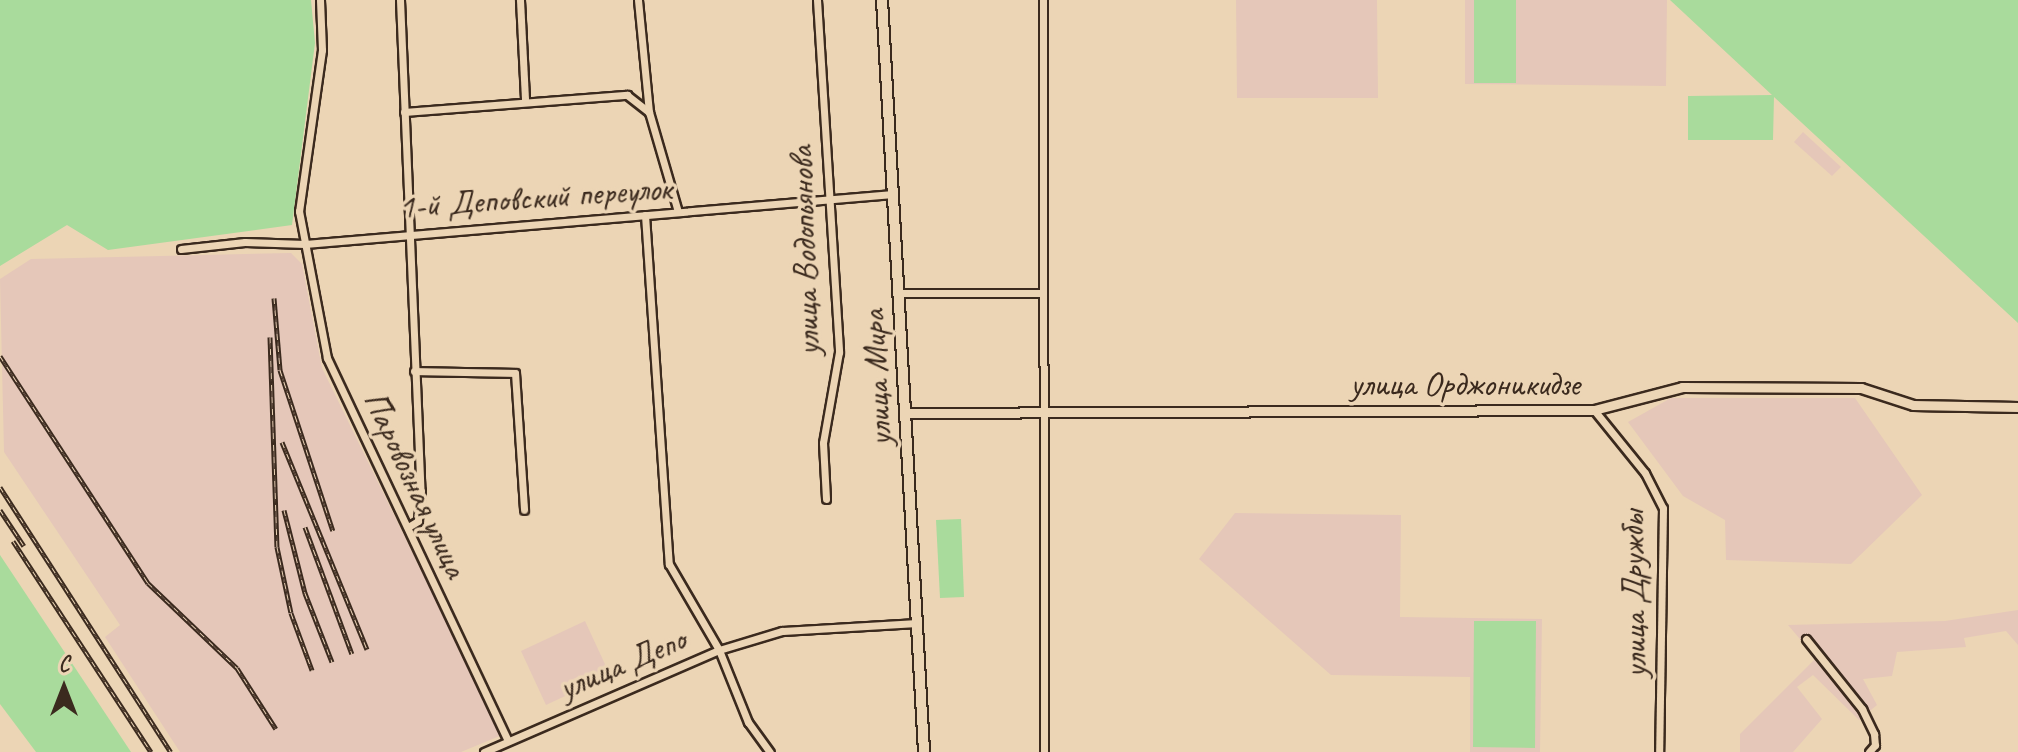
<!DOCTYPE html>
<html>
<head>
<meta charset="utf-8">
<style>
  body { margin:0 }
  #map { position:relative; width:2018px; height:752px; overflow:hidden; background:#ecd5b5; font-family:Caveat,sans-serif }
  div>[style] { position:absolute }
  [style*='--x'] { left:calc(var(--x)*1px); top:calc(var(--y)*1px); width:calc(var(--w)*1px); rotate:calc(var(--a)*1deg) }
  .built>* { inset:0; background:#e5c7b9 }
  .green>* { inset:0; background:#a9db9c }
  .roads { filter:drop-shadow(2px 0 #3b2a1e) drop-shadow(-2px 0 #3b2a1e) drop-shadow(0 2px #3b2a1e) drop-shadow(0 -2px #3b2a1e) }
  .minor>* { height:7px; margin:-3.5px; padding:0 3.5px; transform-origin:3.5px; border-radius:3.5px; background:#ecd5b5 }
  .tertiary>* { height:9px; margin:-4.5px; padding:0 4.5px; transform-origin:4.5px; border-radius:4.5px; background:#ecd5b5 }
  .secondary>* { height:10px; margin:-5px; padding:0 5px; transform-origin:5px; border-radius:5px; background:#ecd5b5 }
  .rail>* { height:5px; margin-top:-2.5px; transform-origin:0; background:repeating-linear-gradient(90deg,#ecd5b5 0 6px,#3b2a1e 0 12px); box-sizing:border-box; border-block:2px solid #3b2a1e }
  span { translate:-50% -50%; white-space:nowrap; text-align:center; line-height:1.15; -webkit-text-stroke:7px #ecd5b5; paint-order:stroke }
  .street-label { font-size:34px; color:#3b2a1e }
  .north { position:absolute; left:24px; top:648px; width:80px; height:80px; -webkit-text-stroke:6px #ecd5b5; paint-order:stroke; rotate:0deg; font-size:22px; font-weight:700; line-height:32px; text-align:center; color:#3b2a1e }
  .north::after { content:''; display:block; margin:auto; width:28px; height:36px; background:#3b2a1e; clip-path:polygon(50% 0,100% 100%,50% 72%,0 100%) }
</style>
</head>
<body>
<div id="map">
  <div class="built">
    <i style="clip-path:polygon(1236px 0,1377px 0,1378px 98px,1237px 98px)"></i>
    <i style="clip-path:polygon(1465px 0,1667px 0,1666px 86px,1465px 84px)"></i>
    <i style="clip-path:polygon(1803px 132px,1841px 167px,1832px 176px,1794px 142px)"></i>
    <i style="clip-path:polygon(291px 253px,302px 264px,322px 368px,502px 735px,461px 752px,180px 752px,105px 637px,120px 625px,4px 452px,0 279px,31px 259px)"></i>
    <i style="clip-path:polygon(1671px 398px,1855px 398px,1922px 495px,1851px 564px,1726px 560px,1725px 520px,1683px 496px,1628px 422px)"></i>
    <i style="clip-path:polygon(1235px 513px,1401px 515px,1400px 617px,1542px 619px,1540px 752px,1470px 752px,1470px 677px,1331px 675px,1199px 559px)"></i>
    <i style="clip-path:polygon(2018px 610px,2018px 645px,2006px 631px,1964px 638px,1966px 647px,1897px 652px,1892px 676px,1863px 679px,1877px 705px,1859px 720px,1813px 675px,1797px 687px,1822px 719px,1793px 752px,1740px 752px,1740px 734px,1816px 658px,1788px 625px,1945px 621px)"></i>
    <i style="clip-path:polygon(585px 621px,610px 675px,546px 705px,521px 651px)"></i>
  </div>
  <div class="green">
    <i style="clip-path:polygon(0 0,311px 0,315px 43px,292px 225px,108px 250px,67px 225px,0 266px)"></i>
    <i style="clip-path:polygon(1474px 0,1516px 0,1516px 83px,1474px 83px)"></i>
    <i style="clip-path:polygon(1670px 0,2018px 0,2018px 323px,1774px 97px,1773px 140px,1688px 140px,1688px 96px,1772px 95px)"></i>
    <i style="clip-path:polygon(961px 519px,964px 597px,940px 598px,936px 520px)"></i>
    <i style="clip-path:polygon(0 555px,131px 752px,36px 752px,0 704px)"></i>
    <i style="clip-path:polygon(1474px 621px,1536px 621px,1535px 748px,1473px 747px)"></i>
  </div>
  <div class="roads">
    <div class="minor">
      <i style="--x:320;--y:0;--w:50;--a:87.7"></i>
      <i style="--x:322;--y:50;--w:163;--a:98.1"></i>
      <i style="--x:299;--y:211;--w:150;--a:79.2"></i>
      <i style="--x:327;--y:358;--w:421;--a:64.7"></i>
      <i style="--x:400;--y:0;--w:491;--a:87.6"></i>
      <i style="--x:421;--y:491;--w:30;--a:96"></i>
      <i style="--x:418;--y:521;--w:12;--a:149"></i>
      <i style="--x:520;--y:0;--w:99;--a:87.1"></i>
      <i style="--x:638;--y:0;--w:113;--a:84.4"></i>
      <i style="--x:649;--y:112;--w:104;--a:73.8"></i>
      <i style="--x:817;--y:0;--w:353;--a:86.4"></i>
      <i style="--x:839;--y:352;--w:92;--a:100"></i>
      <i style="--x:823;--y:443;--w:56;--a:86.9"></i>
      <i style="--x:1043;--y:0;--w:752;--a:89.92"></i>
      <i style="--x:404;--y:112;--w:224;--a:-4.4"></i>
      <i style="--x:627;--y:95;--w:28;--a:38"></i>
      <i style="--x:645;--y:215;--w:350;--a:86.1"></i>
      <i style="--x:669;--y:564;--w:99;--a:59.8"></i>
      <i style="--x:719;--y:650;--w:66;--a:-16.8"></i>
      <i style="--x:782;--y:631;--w:136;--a:-3.4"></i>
      <i style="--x:181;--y:249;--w:64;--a:-6.2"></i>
      <i style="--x:245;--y:242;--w:60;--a:1.9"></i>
      <i style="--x:305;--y:244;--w:590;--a:-4.86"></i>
      <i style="--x:899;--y:293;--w:144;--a:0"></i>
      <i style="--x:414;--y:371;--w:101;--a:1.1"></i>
      <i style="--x:515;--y:373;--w:137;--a:86.2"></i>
      <i style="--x:1594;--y:410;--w:81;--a:51"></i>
      <i style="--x:1645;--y:473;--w:39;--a:63"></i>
      <i style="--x:1663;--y:508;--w:244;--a:90.9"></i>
      <i style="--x:1806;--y:639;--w:90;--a:51.3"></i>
      <i style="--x:1862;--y:709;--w:28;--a:64"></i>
      <i style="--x:1874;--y:734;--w:11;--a:85"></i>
      <i style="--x:1875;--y:745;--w:9;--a:131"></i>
      <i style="--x:484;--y:752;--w:256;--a:-23.5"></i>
      <i style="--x:719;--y:650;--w:78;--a:68.1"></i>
      <i style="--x:748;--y:722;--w:37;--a:54"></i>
    </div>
    <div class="tertiary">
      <i style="--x:906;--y:413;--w:688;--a:-0.25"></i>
      <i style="--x:1594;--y:410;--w:91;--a:-14.6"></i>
      <i style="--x:1682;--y:387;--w:179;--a:0.3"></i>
      <i style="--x:1861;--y:388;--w:55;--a:18.1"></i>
      <i style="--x:1913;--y:405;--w:105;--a:1.1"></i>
    </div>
    <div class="secondary">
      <i style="--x:882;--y:0;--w:753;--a:86.8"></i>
    </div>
  </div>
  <div class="rail">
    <i style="--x:274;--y:298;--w:72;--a:85.2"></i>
    <i style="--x:280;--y:370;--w:169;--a:71.8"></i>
    <i style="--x:270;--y:337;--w:210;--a:88.1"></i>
    <i style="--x:277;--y:547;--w:67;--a:78"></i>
    <i style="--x:291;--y:613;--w:61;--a:69.8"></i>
    <i style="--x:0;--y:356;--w:271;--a:56.9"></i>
    <i style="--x:148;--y:583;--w:123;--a:43.7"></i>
    <i style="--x:237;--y:668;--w:72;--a:57.4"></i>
    <i style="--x:282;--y:442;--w:224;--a:67.7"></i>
    <i style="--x:0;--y:487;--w:315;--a:57.2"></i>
    <i style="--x:0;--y:510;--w:43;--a:56.3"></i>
    <i style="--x:284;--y:510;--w:86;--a:75.8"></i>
    <i style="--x:305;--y:593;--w:74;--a:68.6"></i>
    <i style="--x:305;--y:527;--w:135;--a:69.7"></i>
    <i style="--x:13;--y:541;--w:252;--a:56.8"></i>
  </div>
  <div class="street-label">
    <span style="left:535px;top:197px;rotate:-4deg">1-й Деповский переулок</span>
    <span style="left:804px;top:251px;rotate:-92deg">улица Водопьянова</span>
    <span style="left:876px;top:378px;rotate:-93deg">улица Мира</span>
    <span style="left:1465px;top:384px">улица Орджоникидзе</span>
    <span style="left:416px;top:484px;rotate:65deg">Паровозная улица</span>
    <span style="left:1633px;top:594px;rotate:-91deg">улица Дружбы</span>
    <span style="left:622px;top:663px;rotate:-23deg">улица Депо</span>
  </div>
  <div class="north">С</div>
</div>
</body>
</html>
